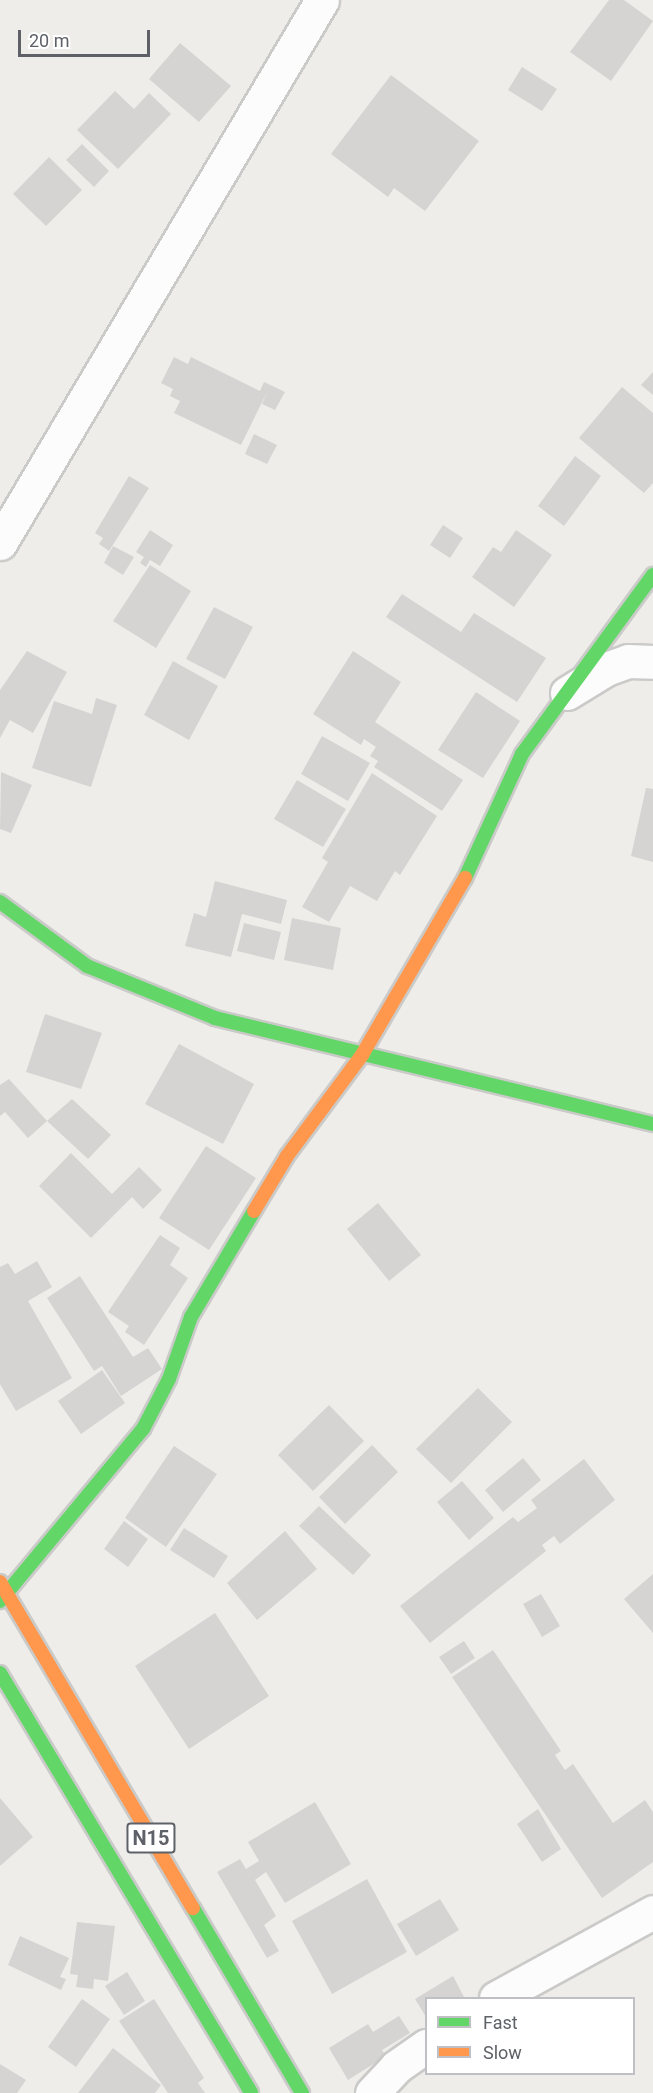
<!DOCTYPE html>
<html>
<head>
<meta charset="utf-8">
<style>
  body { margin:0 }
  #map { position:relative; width:653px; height:2093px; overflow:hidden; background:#efede9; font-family:Roboto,sans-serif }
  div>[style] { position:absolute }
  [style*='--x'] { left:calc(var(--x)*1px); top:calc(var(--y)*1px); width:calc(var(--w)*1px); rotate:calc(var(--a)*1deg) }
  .building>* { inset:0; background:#d5d4d2 }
  .roads { filter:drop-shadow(2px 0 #cacac9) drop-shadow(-2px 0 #cacac9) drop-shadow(0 2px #cacac9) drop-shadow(0 -2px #cacac9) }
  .street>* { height:33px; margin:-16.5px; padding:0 16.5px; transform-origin:16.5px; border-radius:16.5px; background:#fdfcfc }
  .fast>* { height:14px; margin:-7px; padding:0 7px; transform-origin:7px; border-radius:7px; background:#63d668 }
  .slow>* { height:14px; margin:-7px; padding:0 7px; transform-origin:7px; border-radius:7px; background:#ff974d }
  span { translate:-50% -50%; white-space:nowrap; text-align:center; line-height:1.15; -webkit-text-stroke:4.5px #fff; paint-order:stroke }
  .shield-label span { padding:2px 4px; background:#fff; border:2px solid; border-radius:4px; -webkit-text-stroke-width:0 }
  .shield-label { font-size:20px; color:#5e6268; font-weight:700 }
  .legend { position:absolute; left:425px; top:1997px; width:210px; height:78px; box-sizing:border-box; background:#fff; border:2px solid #bfc0c3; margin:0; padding:8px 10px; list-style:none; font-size:18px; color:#5e6268 }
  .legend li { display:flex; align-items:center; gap:12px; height:30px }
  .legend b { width:30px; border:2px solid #bfc0c3 }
  .scale { position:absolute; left:18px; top:30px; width:132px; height:27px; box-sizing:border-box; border:3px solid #5e6268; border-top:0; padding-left:8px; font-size:18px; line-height:21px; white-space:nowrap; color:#5e6268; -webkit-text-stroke:4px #fff; paint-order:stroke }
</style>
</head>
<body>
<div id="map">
  <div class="building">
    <i style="clip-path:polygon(609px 0,624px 0,653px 21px,611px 81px,570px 52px)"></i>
    <i style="clip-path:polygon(180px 43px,231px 86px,199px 122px,149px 79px)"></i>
    <i style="clip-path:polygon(522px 67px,557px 89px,542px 111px,508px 90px)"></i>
    <i style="clip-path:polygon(391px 75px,479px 141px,425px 211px,394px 188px,388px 197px,331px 154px)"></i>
    <i style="clip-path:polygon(115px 91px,134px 109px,149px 93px,171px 114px,118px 169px,77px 130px)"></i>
    <i style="clip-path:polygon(82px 144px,109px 171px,94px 187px,66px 160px)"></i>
    <i style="clip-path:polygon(49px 157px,82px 190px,46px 226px,13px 194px)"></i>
    <i style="clip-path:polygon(174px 357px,188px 364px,191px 357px,260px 391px,264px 382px,285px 392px,275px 410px,262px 404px,267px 392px,241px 445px,174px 413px,180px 401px,170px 396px,173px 389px,161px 383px)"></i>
    <i style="clip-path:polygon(653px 372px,653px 395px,641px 385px)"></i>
    <i style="clip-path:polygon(622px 387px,653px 413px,653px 483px,644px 493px,579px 438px)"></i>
    <i style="clip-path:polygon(254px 434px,277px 445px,267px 464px,245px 454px)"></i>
    <i style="clip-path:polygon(575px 456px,601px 476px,564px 526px,538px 506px)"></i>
    <i style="clip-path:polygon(129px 476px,149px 488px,109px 551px,99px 544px,103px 538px,95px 533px)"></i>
    <i style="clip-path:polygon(443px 525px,463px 538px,450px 558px,430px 545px)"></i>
    <i style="clip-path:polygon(150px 530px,173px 545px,160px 566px,150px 560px,146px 567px,140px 563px,144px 557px,136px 552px)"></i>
    <i style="clip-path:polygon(516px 530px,552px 555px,514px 607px,472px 577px,493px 547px,501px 552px)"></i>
    <i style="clip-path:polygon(113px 546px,134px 557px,123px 575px,104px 563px)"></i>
    <i style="clip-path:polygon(150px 565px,191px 591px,156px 648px,113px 621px)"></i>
    <i style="clip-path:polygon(402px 594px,461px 632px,474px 613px,546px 658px,517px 702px,386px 617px)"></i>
    <i style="clip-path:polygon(214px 607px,253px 627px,225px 679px,186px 659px)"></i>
    <i style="clip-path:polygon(27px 651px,67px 672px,33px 733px,10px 720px,0 738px,0 690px)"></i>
    <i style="clip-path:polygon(353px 651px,401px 682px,375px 722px,463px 780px,442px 811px,374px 767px,378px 761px,370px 756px,376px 747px,364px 739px,361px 745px,313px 714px)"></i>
    <i style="clip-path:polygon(173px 661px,218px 686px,189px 740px,144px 715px)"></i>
    <i style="clip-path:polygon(476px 692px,520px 721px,483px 778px,438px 750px)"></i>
    <i style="clip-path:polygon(96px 698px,117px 705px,91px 787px,32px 768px,54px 701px,92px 714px)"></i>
    <i style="clip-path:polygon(322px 736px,370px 763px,348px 801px,301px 774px)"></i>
    <i style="clip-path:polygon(1px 772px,32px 785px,11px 833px,0 829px)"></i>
    <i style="clip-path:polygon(372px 773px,437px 816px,400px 875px,395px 871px,377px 901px,350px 886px,329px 922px,302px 907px,328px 862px,322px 858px)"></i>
    <i style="clip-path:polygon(297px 780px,346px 809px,323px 847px,274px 819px)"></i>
    <i style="clip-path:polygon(646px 788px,653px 789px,653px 862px,631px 856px)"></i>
    <i style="clip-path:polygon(215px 881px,287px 900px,281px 924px,242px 914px,231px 957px,185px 946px,194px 913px,206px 917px)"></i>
    <i style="clip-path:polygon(292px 918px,341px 928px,333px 970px,284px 960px)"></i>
    <i style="clip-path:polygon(244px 923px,281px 932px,274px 960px,237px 951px)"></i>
    <i style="clip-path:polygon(45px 1014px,102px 1033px,81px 1089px,26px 1072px)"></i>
    <i style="clip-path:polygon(179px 1044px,254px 1084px,223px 1144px,145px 1104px)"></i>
    <i style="clip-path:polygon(9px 1079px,47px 1121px,28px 1138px,5px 1112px,0 1116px,0 1085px)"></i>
    <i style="clip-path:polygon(72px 1099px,111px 1135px,88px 1159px,47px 1121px)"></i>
    <i style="clip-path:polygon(206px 1146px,256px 1178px,209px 1250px,159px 1218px)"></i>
    <i style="clip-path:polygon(71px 1153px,112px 1194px,139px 1167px,162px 1190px,143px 1209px,132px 1197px,91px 1238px,39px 1186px)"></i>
    <i style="clip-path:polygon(378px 1203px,421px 1255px,389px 1281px,347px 1229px)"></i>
    <i style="clip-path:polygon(160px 1235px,180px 1248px,170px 1265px,188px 1278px,144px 1345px,125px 1332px,129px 1326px,108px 1312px)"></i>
    <i style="clip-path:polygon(37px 1261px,52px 1287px,28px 1301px,72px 1378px,16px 1411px,0 1384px,0 1267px,8px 1263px,15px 1274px)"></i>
    <i style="clip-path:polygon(80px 1276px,133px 1357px,148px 1348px,162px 1369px,121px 1396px,102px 1366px,94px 1371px,47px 1298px)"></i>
    <i style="clip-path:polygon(102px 1370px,125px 1403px,81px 1434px,58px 1401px)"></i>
    <i style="clip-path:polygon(478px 1388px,512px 1422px,451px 1483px,416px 1449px)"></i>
    <i style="clip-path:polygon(329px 1405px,364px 1441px,313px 1491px,278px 1455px)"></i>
    <i style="clip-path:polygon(372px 1445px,398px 1472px,345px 1524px,319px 1497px)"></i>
    <i style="clip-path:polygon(174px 1446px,217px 1474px,166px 1547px,125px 1518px)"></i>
    <i style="clip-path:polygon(523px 1458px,541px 1480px,503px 1512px,485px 1490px)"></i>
    <i style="clip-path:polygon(584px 1459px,615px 1500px,560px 1544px,554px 1536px,542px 1545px,546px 1551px,430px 1643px,400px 1606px,513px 1517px,518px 1522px,537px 1508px,531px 1500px)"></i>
    <i style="clip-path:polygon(462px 1481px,494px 1518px,469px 1540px,437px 1502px)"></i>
    <i style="clip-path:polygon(319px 1506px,371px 1555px,353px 1575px,299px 1526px)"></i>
    <i style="clip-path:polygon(124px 1521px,148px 1539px,128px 1567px,104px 1549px)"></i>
    <i style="clip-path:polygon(184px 1528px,228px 1556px,214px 1578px,170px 1550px)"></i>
    <i style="clip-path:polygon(285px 1531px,317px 1569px,257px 1620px,227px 1583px)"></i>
    <i style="clip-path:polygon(653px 1574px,653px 1633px,624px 1599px)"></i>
    <i style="clip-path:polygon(541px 1594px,560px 1626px,542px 1637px,523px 1604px)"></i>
    <i style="clip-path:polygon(215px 1613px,269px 1696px,189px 1749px,135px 1666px)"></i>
    <i style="clip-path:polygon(464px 1641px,475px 1658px,451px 1674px,439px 1657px)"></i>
    <i style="clip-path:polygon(493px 1650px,561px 1751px,555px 1755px,565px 1770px,573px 1764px,613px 1823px,645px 1800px,653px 1812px,653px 1862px,602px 1898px,452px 1677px)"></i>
    <i style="clip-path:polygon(0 1798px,33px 1837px,0 1866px)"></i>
    <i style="clip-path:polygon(315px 1802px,351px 1864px,285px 1903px,266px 1872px,255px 1880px,276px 1916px,264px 1925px,279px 1951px,267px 1958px,217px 1872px,240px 1859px,246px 1869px,259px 1861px,248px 1842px)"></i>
    <i style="clip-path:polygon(538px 1809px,561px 1849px,542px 1862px,517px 1824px)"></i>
    <i style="clip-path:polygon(367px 1879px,407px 1952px,332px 1994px,292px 1921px)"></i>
    <i style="clip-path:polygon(440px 1899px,459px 1930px,416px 1956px,397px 1924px)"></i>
    <i style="clip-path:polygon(77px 1922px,115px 1926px,108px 1981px,94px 1979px,93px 1989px,76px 1987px,78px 1975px,70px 1974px)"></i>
    <i style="clip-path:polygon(20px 1936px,69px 1958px,60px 1977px,66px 1979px,61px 1990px,8px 1965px)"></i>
    <i style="clip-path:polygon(127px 1972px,145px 2001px,124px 2015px,105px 1986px)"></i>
    <i style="clip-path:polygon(453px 1976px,464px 1997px,426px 1998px,426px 2017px,415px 1999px)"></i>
    <i style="clip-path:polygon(82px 1999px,110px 2019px,76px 2067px,48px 2047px)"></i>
    <i style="clip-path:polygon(154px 1999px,204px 2078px,198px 2083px,205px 2093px,168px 2093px,119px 2021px)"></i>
    <i style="clip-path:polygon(399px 2016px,410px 2033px,382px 2050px,386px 2056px,348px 2080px,329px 2048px,368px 2024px,373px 2032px)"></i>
    <i style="clip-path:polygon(113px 2048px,161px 2085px,155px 2093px,78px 2093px)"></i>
    <i style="clip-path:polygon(0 2064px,26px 2080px,17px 2093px,0 2093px)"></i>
  </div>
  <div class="roads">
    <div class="street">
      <i style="--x:0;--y:543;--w:631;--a:-59.33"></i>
      <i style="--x:567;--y:693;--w:46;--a:-31.6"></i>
      <i style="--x:606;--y:669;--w:23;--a:-20"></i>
      <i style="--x:628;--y:661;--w:25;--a:2"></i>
      <i style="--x:496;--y:1998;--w:179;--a:-28.7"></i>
      <i style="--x:372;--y:2093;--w:35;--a:-47"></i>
      <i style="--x:396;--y:2067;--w:37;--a:-35"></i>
    </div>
    <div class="fast">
      <i style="--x:465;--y:878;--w:136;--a:-65.3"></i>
      <i style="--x:522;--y:754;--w:222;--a:-53.8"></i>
      <i style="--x:0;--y:902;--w:108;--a:36.3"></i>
      <i style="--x:87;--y:966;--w:138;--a:22.1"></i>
      <i style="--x:215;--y:1018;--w:451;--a:13.6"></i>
      <i style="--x:0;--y:1601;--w:224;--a:-50.3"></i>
      <i style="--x:143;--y:1429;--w:56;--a:-62.5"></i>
      <i style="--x:169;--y:1379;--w:66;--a:-70.5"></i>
      <i style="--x:191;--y:1317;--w:123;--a:-59.3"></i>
      <i style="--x:0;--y:1673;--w:489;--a:59.1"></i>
      <i style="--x:193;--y:1908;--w:215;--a:59.5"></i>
    </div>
    <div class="slow">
      <i style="--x:254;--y:1211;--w:64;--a:-59"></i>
      <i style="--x:287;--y:1156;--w:126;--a:-53.4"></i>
      <i style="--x:362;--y:1055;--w:205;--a:-59.8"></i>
      <i style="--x:0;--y:1582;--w:379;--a:59.4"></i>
    </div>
  </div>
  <div class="shield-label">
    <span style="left:151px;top:1838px">N15</span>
  </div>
  <ul class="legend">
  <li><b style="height:8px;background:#63d668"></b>Fast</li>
  <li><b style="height:8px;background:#ff974d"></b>Slow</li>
  </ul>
  <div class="scale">20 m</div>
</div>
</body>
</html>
